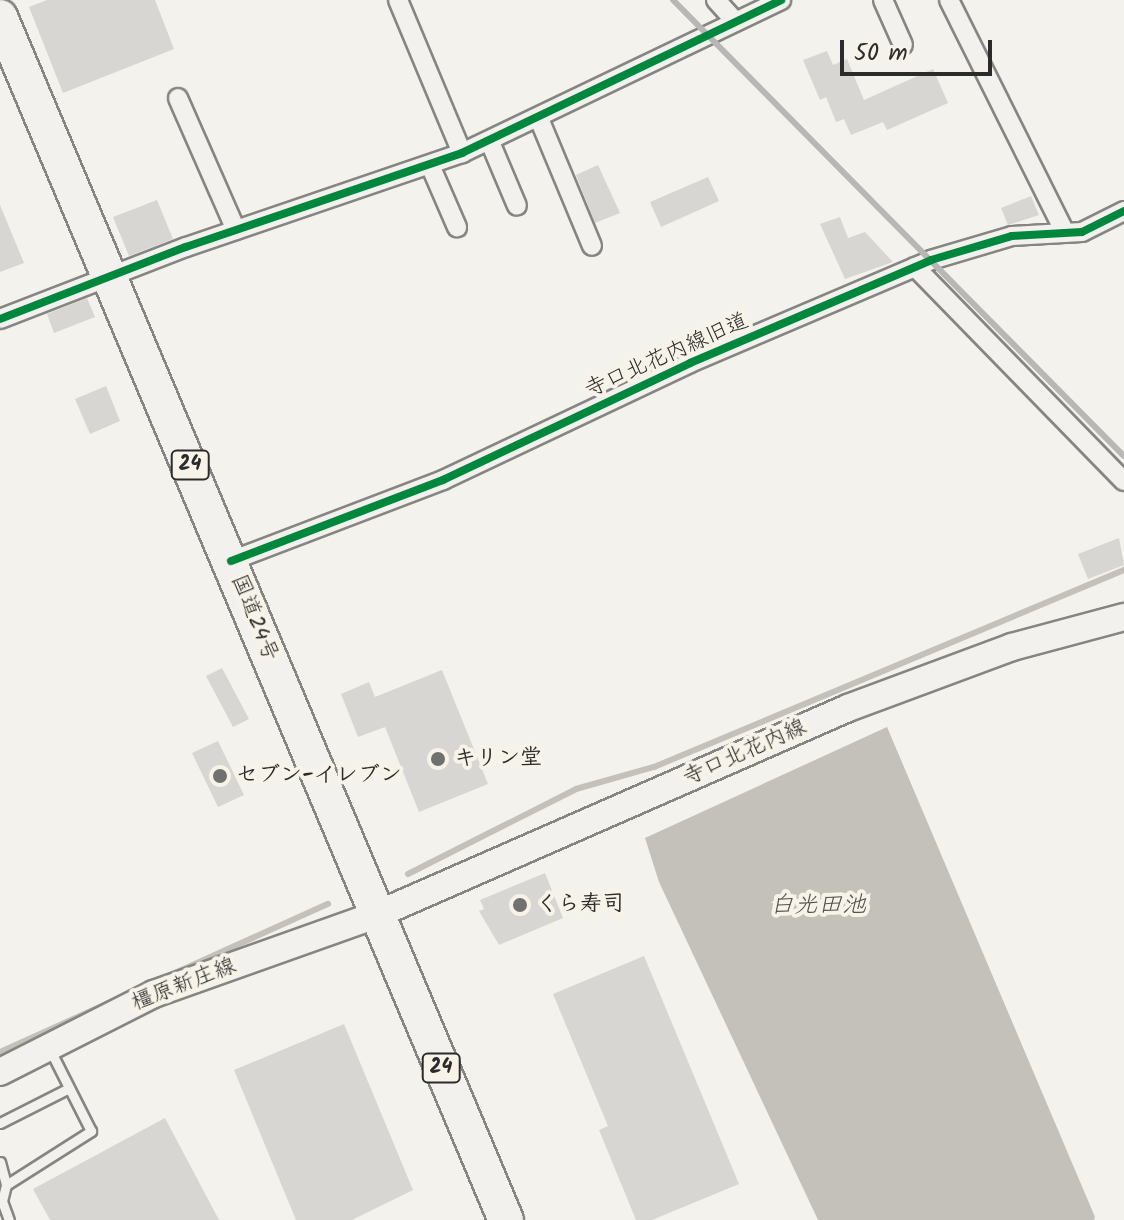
<!DOCTYPE html>
<html>
<head>
<meta charset="utf-8">
<style>
  body { margin:0 }
  #map { position:relative; width:1124px; height:1220px; overflow:hidden; background:#f4f2ec; font-family:Kalam,"Klee One",sans-serif }
  div>[style] { position:absolute }
  [style*='--x'] { left:calc(var(--x)*1px); top:calc(var(--y)*1px); width:calc(var(--w)*1px); rotate:calc(var(--a)*1deg) }
  .water>* { inset:0; background:#c4c1ba }
  .stream>* { height:6px; margin:-3px; padding:0 3px; transform-origin:3px; border-radius:3px; background:#c4c1ba }
  .building>* { inset:0; background:#d7d6d2 }
  .roads { filter:drop-shadow(2px 0 #858582) drop-shadow(-2px 0 #858582) drop-shadow(0 2px #858582) drop-shadow(0 -2px #858582) }
  .lane>* { height:9px; margin:-4.5px; padding:0 4.5px; transform-origin:4.5px; border-radius:4.5px; background:#f2f1ed }
  .street>* { height:18px; margin:-9px; padding:0 9px; transform-origin:9px; border-radius:9px; background:#f2f1ed }
  .secondary>* { height:26px; margin:-13px; padding:0 13px; transform-origin:13px; border-radius:13px; background:#f2f1ed }
  .highway>* { height:34px; margin:-17px; padding:0 17px; transform-origin:17px; border-radius:17px; background:#f2f1ed }
  .rail>* { height:6px; margin:-3px; padding:0 3px; transform-origin:3px; border-radius:3px; background:#b8b7b5 }
  .cycleway>* { height:8px; margin:-4px; padding:0 4px; transform-origin:4px; border-radius:4px; background:#00873e }
  .dots>* { width:22px; height:22px; translate:-50% -50%; box-sizing:border-box; border:4px solid #f7f3e8; border-radius:50% }
  span { translate:-50% -50%; white-space:nowrap; text-align:center; line-height:1.15; -webkit-text-stroke:8px #f7f3e8; paint-order:stroke }
  .shield-label span { padding:2px 6px; background:#f7f3e8; border:2px solid; border-radius:6px; -webkit-text-stroke-width:0 }
  .shield-label { font-size:20px; color:#2b2b2b; font-weight:700 }
  .street-label { font-size:22px; color:#2b2b2b }
  .poi-label { font-size:22px; color:#2b2b2b; font-weight:700 }
  .left { translate:0 -50%; text-align:left }
  .water-label { font-size:24px; color:#53524f; font-style:italic }
  .scale { position:absolute; left:840px; top:40px; width:152px; height:36px; box-sizing:border-box; border:4px solid #2b2b2b; border-top:0; padding-left:10px; font-size:24px; line-height:28px; white-space:nowrap; color:#2b2b2b; -webkit-text-stroke:6px #f7f3e8; paint-order:stroke }
</style>
</head>
<body>
<div id="map">
  <div class="water">
    <i style="clip-path:polygon(887px 727px,1095px 1217px,1094px 1220px,818px 1220px,659px 882px,645px 838px)"></i>
  </div>
  <div class="stream">
    <i style="--x:408;--y:874;--w:188;--a:-26.8"></i>
    <i style="--x:576;--y:789;--w:81;--a:-15.8"></i>
    <i style="--x:654;--y:767;--w:510;--a:-22.74"></i>
    <i style="--x:0;--y:1052;--w:360;--a:-24.3"></i>
  </div>
  <div class="building">
    <i style="clip-path:polygon(47px 0,155px 0,174px 49px,63px 93px,29px 7px)"></i>
    <i style="clip-path:polygon(827px 51px,833px 65px,847px 59px,864px 100px,933px 69px,948px 103px,887px 130px,883px 122px,851px 135px,844px 119px,836px 122px,826px 97px,820px 100px,803px 60px)"></i>
    <i style="clip-path:polygon(598px 165px,620px 213px,595px 223px,576px 175px)"></i>
    <i style="clip-path:polygon(708px 177px,719px 201px,661px 227px,650px 202px)"></i>
    <i style="clip-path:polygon(1031px 196px,1039px 215px,1008px 225px,1001px 208px)"></i>
    <i style="clip-path:polygon(157px 200px,173px 239px,129px 256px,113px 217px)"></i>
    <i style="clip-path:polygon(0 205px,24px 263px,0 272px)"></i>
    <i style="clip-path:polygon(840px 217px,848px 238px,865px 232px,893px 262px,845px 279px,820px 224px)"></i>
    <i style="clip-path:polygon(87px 298px,95px 317px,54px 333px,47px 314px)"></i>
    <i style="clip-path:polygon(106px 386px,120px 421px,90px 434px,75px 399px)"></i>
    <i style="clip-path:polygon(1119px 538px,1124px 565px,1088px 579px,1078px 554px)"></i>
    <i style="clip-path:polygon(222px 668px,249px 719px,233px 727px,206px 676px)"></i>
    <i style="clip-path:polygon(442px 670px,488px 784px,419px 812px,385px 727px,358px 737px,341px 694px,369px 682px,375px 697px)"></i>
    <i style="clip-path:polygon(218px 741px,244px 795px,218px 807px,192px 753px)"></i>
    <i style="clip-path:polygon(545px 873px,563px 918px,499px 945px,479px 911px,484px 909px,480px 900px)"></i>
    <i style="clip-path:polygon(644px 956px,739px 1184px,652px 1220px,636px 1220px,599px 1130px,608px 1126px,553px 994px)"></i>
    <i style="clip-path:polygon(344px 1024px,413px 1190px,352px 1220px,296px 1220px,234px 1070px)"></i>
    <i style="clip-path:polygon(165px 1118px,219px 1220px,50px 1220px,33px 1189px)"></i>
  </div>
  <div class="roads">
    <div class="lane">
      <i style="--x:0;--y:1123;--w:77;--a:-26.9"></i>
      <i style="--x:0;--y:1162;--w:24;--a:75"></i>
      <i style="--x:6;--y:1185;--w:101;--a:-32.4"></i>
      <i style="--x:91;--y:1131;--w:91;--a:-116.8"></i>
      <i style="--x:6;--y:1185;--w:16;--a:104"></i>
      <i style="--x:2;--y:1201;--w:20;--a:70"></i>
    </div>
    <div class="street">
      <i style="--x:398;--y:0;--w:166;--a:67.3"></i>
      <i style="--x:716;--y:0;--w:28;--a:48"></i>
      <i style="--x:883;--y:0;--w:49;--a:66"></i>
      <i style="--x:949;--y:0;--w:260;--a:63.5"></i>
      <i style="--x:178;--y:98;--w:144;--a:66.3"></i>
      <i style="--x:540;--y:121;--w:135;--a:67.4"></i>
      <i style="--x:490;--y:142;--w:69;--a:67.1"></i>
      <i style="--x:430;--y:165;--w:68;--a:66.5"></i>
      <i style="--x:915;--y:267;--w:299;--a:45.7"></i>
      <i style="--x:0;--y:319;--w:199;--a:-21.2"></i>
      <i style="--x:186;--y:247;--w:292;--a:-18.8"></i>
      <i style="--x:462;--y:153;--w:354;--a:-25.6"></i>
      <i style="--x:231;--y:561;--w:227;--a:-20.9"></i>
      <i style="--x:443;--y:480;--w:273;--a:-25.3"></i>
      <i style="--x:690;--y:363;--w:262;--a:-23.1"></i>
      <i style="--x:931;--y:260;--w:84;--a:-16.5"></i>
      <i style="--x:1012;--y:236;--w:70;--a:-3.3"></i>
      <i style="--x:1082;--y:232;--w:47;--a:-26.6"></i>
    </div>
    <div class="secondary">
      <i style="--x:0;--y:1072;--w:173;--a:-26.9"></i>
      <i style="--x:154;--y:994;--w:236;--a:-19.6"></i>
      <i style="--x:376;--y:915;--w:515;--a:-23.68"></i>
      <i style="--x:848;--y:708;--w:175;--a:-20.4"></i>
      <i style="--x:1012;--y:647;--w:116;--a:-15"></i>
    </div>
    <div class="highway">
      <i style="--x:0;--y:17;--w:1305;--a:67.19"></i>
    </div>
  </div>
  <div class="rail">
    <i style="--x:673;--y:0;--w:641;--a:45.32"></i>
  </div>
  <div class="cycleway">
    <i style="--x:0;--y:319;--w:199;--a:-21.2"></i>
    <i style="--x:186;--y:247;--w:292;--a:-18.8"></i>
    <i style="--x:462;--y:153;--w:354;--a:-25.6"></i>
    <i style="--x:231;--y:561;--w:227;--a:-20.9"></i>
    <i style="--x:443;--y:480;--w:273;--a:-25.3"></i>
    <i style="--x:690;--y:363;--w:262;--a:-23.1"></i>
    <i style="--x:931;--y:260;--w:84;--a:-16.5"></i>
    <i style="--x:1012;--y:236;--w:70;--a:-3.3"></i>
    <i style="--x:1082;--y:232;--w:47;--a:-26.6"></i>
  </div>
  <div class="dots">
    <i style="left:438px;top:759px;background:#71716f"></i>
    <i style="left:220px;top:776px;background:#71716f"></i>
    <i style="left:520px;top:905px;background:#71716f"></i>
  </div>
  <div class="shield-label">
    <span style="left:190px;top:465px">24</span>
    <span style="left:441px;top:1068px">24</span>
  </div>
  <div class="street-label">
    <span style="left:667px;top:356px;rotate:-24deg">寺口北花内線旧道</span>
    <span style="left:254px;top:618px;rotate:68deg">国道24号</span>
    <span style="left:745px;top:753px;rotate:-24deg">寺口北花内線</span>
    <span style="left:184px;top:985px;rotate:-21deg">橿原新庄線</span>
  </div>
  <div class="poi-label">
    <span class="left" style="left:454px;top:759px">キリン堂</span>
    <span class="left" style="left:236px;top:776px">セブン-イレブン</span>
    <span class="left" style="left:536px;top:905px">くら寿司</span>
  </div>
  <div class="water-label">
    <span style="left:818px;top:906px">白光田池</span>
  </div>
  <div class="scale">50 m</div>
</div>
</body>
</html>
